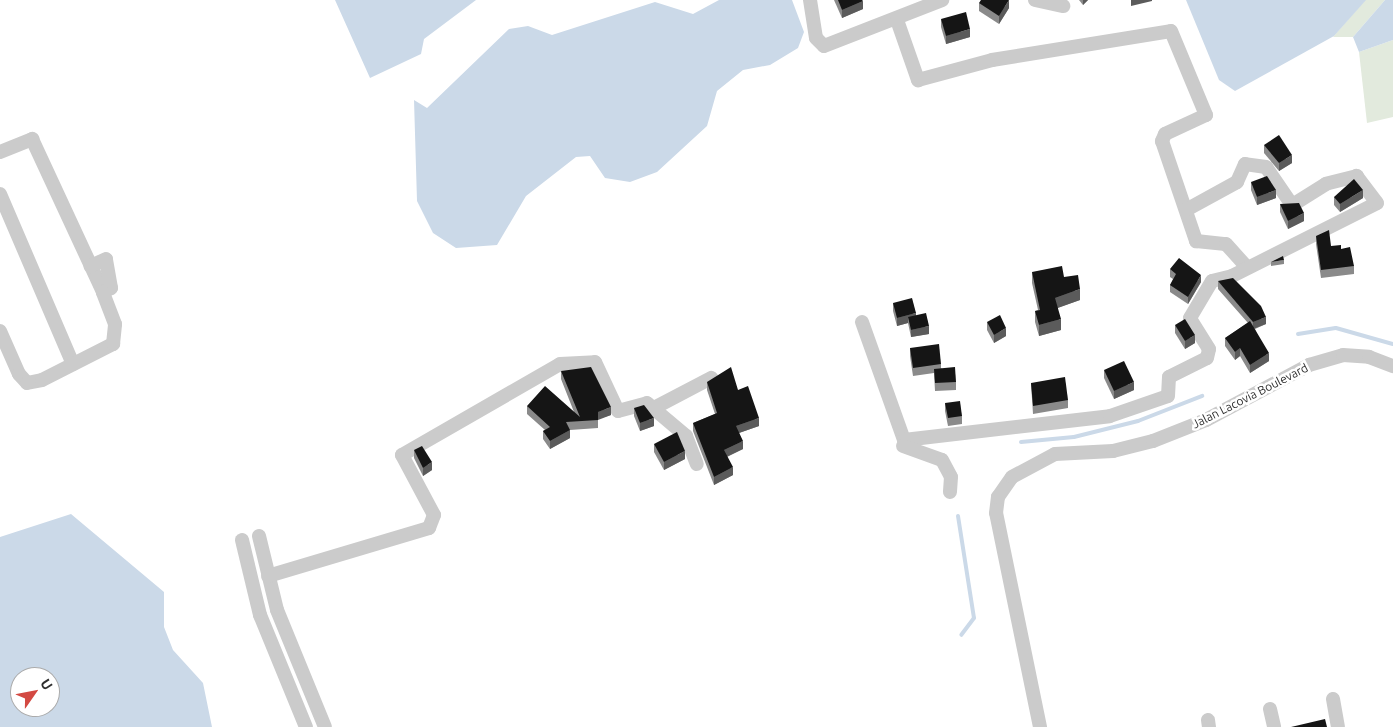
<!DOCTYPE html>
<html>
<head>
<meta charset="utf-8">
<style>
  body { margin:0 }
  #map { position:relative; width:1393px; height:727px; overflow:hidden; background:#fff; font-family:Ubuntu,sans-serif }
  div>[style] { position:absolute }
  [style*='--x'] { left:calc(var(--x)*1px); top:calc(var(--y)*1px); width:calc(var(--w)*1px); rotate:calc(var(--a)*1deg) }
  .green>* { inset:0; background:#e2eadd }
  .water>* { inset:0; background:#cbd9e8 }
  .stream>* { height:4px; margin:-2px; padding:0 2px; transform-origin:2px; border-radius:2px; background:#cbd9e8 }
  .street>* { height:14px; margin:-7px; padding:0 7px; transform-origin:7px; border-radius:7px; background:#cbcbcb }
  .wall>* { inset:0; background:#8a8a8a }
  .shaded-wall>* { inset:0; background:#5b5b5b }
  .building>* { inset:0; background:#151515 }
  span { translate:-50% -50%; white-space:nowrap; text-align:center; line-height:1.15; -webkit-text-stroke:5px #fff; paint-order:stroke }
  .street-label { font-size:12px; color:#2e2e2e }
  .north { position:absolute; left:10px; top:667px; width:50px; height:50px; box-sizing:border-box; background:#fff; border:1px solid #ababab; border-radius:50%; rotate:57deg; font-size:14px; font-weight:700; line-height:20px; text-align:center; color:#2e2e2e }
  .north::after { content:''; display:block; margin:auto; width:18px; height:22px; background:#d34942; clip-path:polygon(50% 0,100% 100%,50% 72%,0 100%) }
</style>
</head>
<body>
<div id="map">
  <div class="green">
    <i style="clip-path:polygon(1365px 0,1385px 0,1353px 37px,1333px 37px)"></i>
    <i style="clip-path:polygon(1393px 40px,1393px 117px,1367px 123px,1359px 52px)"></i>
  </div>
  <div class="water">
    <i style="clip-path:polygon(335px 0,476px 0,424px 39px,421px 54px,370px 78px)"></i>
    <i style="clip-path:polygon(719px 0,792px 0,804px 32px,798px 48px,770px 65px,743px 70px,717px 91px,707px 126px,657px 172px,630px 182px,605px 178px,590px 156px,576px 157px,526px 196px,497px 245px,456px 248px,433px 233px,417px 201px,414px 100px,427px 108px,509px 29px,528px 26px,552px 35px,655px 2px,693px 14px)"></i>
    <i style="clip-path:polygon(1186px 0,1366px 0,1334px 36px,1235px 91px,1219px 80px)"></i>
    <i style="clip-path:polygon(1385px 0,1393px 0,1393px 40px,1359px 52px,1353px 37px)"></i>
    <i style="clip-path:polygon(evenodd,71px 514px,164px 592px,164px 627px,173px 650px,203px 683px,212px 727px,0 727px,0 537px,71px 514px,20px 677px,50px 677px,50px 707px,20px 707px,20px 677px)"></i>
  </div>
  <div class="stream">
    <i style="--x:1298;--y:334;--w:38;--a:-9"></i>
    <i style="--x:1336;--y:328;--w:59;--a:15.7"></i>
    <i style="--x:1021;--y:442;--w:53;--a:-5.4"></i>
    <i style="--x:1074;--y:437;--w:66;--a:-14"></i>
    <i style="--x:1138;--y:421;--w:69;--a:-21.3"></i>
    <i style="--x:958;--y:516;--w:103;--a:81.1"></i>
    <i style="--x:974;--y:618;--w:21;--a:127"></i>
  </div>
  <div class="street">
    <i style="--x:810;--y:0;--w:38;--a:81"></i>
    <i style="--x:816;--y:38;--w:11;--a:45"></i>
    <i style="--x:824;--y:46;--w:127;--a:-21.3"></i>
    <i style="--x:1035;--y:0;--w:29;--a:12"></i>
    <i style="--x:897;--y:20;--w:64;--a:70.7"></i>
    <i style="--x:918;--y:80;--w:77;--a:-15.1"></i>
    <i style="--x:992;--y:60;--w:181;--a:-9.2"></i>
    <i style="--x:1171;--y:31;--w:91;--a:67.4"></i>
    <i style="--x:1206;--y:115;--w:45;--a:155.1"></i>
    <i style="--x:1165;--y:134;--w:8;--a:113"></i>
    <i style="--x:1162;--y:141;--w:106;--a:71.2"></i>
    <i style="--x:1196;--y:241;--w:30;--a:6"></i>
    <i style="--x:1226;--y:244;--w:31;--a:48"></i>
    <i style="--x:0;--y:152;--w:35;--a:-22"></i>
    <i style="--x:32;--y:139;--w:169;--a:65.1"></i>
    <i style="--x:103;--y:292;--w:9;--a:-27"></i>
    <i style="--x:111;--y:288;--w:29;--a:-100"></i>
    <i style="--x:106;--y:259;--w:17;--a:155"></i>
    <i style="--x:0;--y:194;--w:185;--a:66.8"></i>
    <i style="--x:862;--y:322;--w:125;--a:70.4"></i>
    <i style="--x:904;--y:440;--w:207;--a:-6.6"></i>
    <i style="--x:1110;--y:416;--w:61;--a:-19"></i>
    <i style="--x:1168;--y:396;--w:19;--a:-87"></i>
    <i style="--x:1169;--y:377;--w:42;--a:-26.6"></i>
    <i style="--x:1207;--y:358;--w:9;--a:-77"></i>
    <i style="--x:1209;--y:349;--w:36;--a:-122"></i>
    <i style="--x:1190;--y:318;--w:43;--a:-59.3"></i>
    <i style="--x:1212;--y:281;--w:21;--a:-14"></i>
    <i style="--x:1232;--y:276;--w:162;--a:-26.7"></i>
    <i style="--x:1377;--y:203;--w:34;--a:-127"></i>
    <i style="--x:1357;--y:176;--w:32;--a:166"></i>
    <i style="--x:1326;--y:184;--w:40;--a:148"></i>
    <i style="--x:1292;--y:205;--w:46;--a:-124.4"></i>
    <i style="--x:1266;--y:167;--w:21;--a:-172"></i>
    <i style="--x:1245;--y:164;--w:20;--a:114"></i>
    <i style="--x:1237;--y:182;--w:58;--a:151.2"></i>
    <i style="--x:0;--y:331;--w:47;--a:66.2"></i>
    <i style="--x:19;--y:374;--w:12;--a:48"></i>
    <i style="--x:27;--y:383;--w:15;--a:-11"></i>
    <i style="--x:42;--y:380;--w:80;--a:-26.9"></i>
    <i style="--x:113;--y:344;--w:20;--a:-84"></i>
    <i style="--x:115;--y:324;--w:34;--a:-111"></i>
    <i style="--x:652;--y:409;--w:67;--a:-27.7"></i>
    <i style="--x:903;--y:446;--w:41;--a:19.7"></i>
    <i style="--x:942;--y:460;--w:19;--a:62"></i>
    <i style="--x:951;--y:477;--w:15;--a:94"></i>
    <i style="--x:259;--y:536;--w:76;--a:76.3"></i>
    <i style="--x:277;--y:610;--w:126;--a:67.7"></i>
    <i style="--x:242;--y:540;--w:77;--a:76.5"></i>
    <i style="--x:260;--y:615;--w:121;--a:67.7"></i>
    <i style="--x:268;--y:576;--w:168;--a:-16.6"></i>
    <i style="--x:429;--y:528;--w:14;--a:-69"></i>
    <i style="--x:434;--y:515;--w:68;--a:-118.1"></i>
    <i style="--x:402;--y:455;--w:182;--a:-29.9"></i>
    <i style="--x:560;--y:364;--w:35;--a:-3"></i>
    <i style="--x:595;--y:362;--w:54;--a:64.9"></i>
    <i style="--x:618;--y:411;--w:30;--a:-15"></i>
    <i style="--x:647;--y:403;--w:51;--a:40.2"></i>
    <i style="--x:686;--y:436;--w:30;--a:69"></i>
    <i style="--x:1333;--y:699;--w:28;--a:80"></i>
    <i style="--x:1270;--y:709;--w:18;--a:77"></i>
    <i style="--x:1208;--y:720;--w:7;--a:82"></i>
    <i style="--x:1040;--y:727;--w:218;--a:-101.6"></i>
    <i style="--x:996;--y:513;--w:16;--a:-83"></i>
    <i style="--x:998;--y:497;--w:24;--a:-55"></i>
    <i style="--x:1012;--y:477;--w:49;--a:-28.1"></i>
    <i style="--x:1055;--y:454;--w:58;--a:-3"></i>
    <i style="--x:1113;--y:451;--w:41;--a:-14"></i>
    <i style="--x:1153;--y:441;--w:57;--a:-21.6"></i>
    <i style="--x:1206;--y:420;--w:117;--a:-28.1"></i>
    <i style="--x:1309;--y:365;--w:35;--a:-16"></i>
    <i style="--x:1343;--y:355;--w:26;--a:4"></i>
    <i style="--x:1369;--y:357;--w:26;--a:21"></i>
  </div>
  <div class="wall">
    <i style="clip-path:polygon(834px 0,862px 0,863px 9px,842px 18px)"></i>
    <i style="clip-path:polygon(1079px 0,1088px 0,1083px 5px)"></i>
    <i style="clip-path:polygon(979px 3px,1009px 8px,999px 24px,979px 11px)"></i>
    <i style="clip-path:polygon(941px 19px,970px 37px,946px 44px,941px 27px)"></i>
    <i style="clip-path:polygon(1264px 145px,1292px 163px,1279px 171px,1264px 153px)"></i>
    <i style="clip-path:polygon(1251px 182px,1276px 198px,1257px 205px,1251px 190px)"></i>
    <i style="clip-path:polygon(1334px 197px,1363px 198px,1340px 212px,1334px 205px)"></i>
    <i style="clip-path:polygon(1280px 204px,1304px 221px,1288px 229px,1280px 212px)"></i>
    <i style="clip-path:polygon(1316px 236px,1331px 246px,1341px 249px,1354px 266px,1354px 274px,1321px 278px,1316px 244px)"></i>
    <i style="clip-path:polygon(1284px 260px,1284px 264px,1271px 266px,1271px 262px)"></i>
    <i style="clip-path:polygon(1170px 269px,1201px 282px,1188px 304px,1170px 292px,1170px 285px,1173px 279px,1170px 277px)"></i>
    <i style="clip-path:polygon(1032px 272px,1064px 277px,1080px 300px,1057px 308px,1061px 330px,1039px 336px,1035px 322px,1035px 311px,1038px 310px,1032px 283px)"></i>
    <i style="clip-path:polygon(1218px 281px,1266px 324px,1255px 329px,1269px 361px,1250px 373px,1240px 356px,1235px 360px,1225px 346px,1225px 338px,1248px 323px,1218px 289px)"></i>
    <i style="clip-path:polygon(893px 303px,916px 316px,929px 334px,911px 337px,908px 323px,897px 326px,893px 311px)"></i>
    <i style="clip-path:polygon(987px 322px,1006px 336px,994px 343px,987px 330px)"></i>
    <i style="clip-path:polygon(1175px 325px,1195px 343px,1185px 349px,1175px 333px)"></i>
    <i style="clip-path:polygon(910px 348px,941px 364px,941px 368px,956px 382px,956px 390px,935px 391px,934px 373px,913px 376px,910px 356px)"></i>
    <i style="clip-path:polygon(1104px 370px,1134px 390px,1114px 399px,1104px 378px)"></i>
    <i style="clip-path:polygon(561px 371px,611px 415px,598px 419px,598px 428px,570px 430px,570px 438px,550px 449px,543px 439px,543px 431px,545px 430px,527px 414px,527px 406px,574px 412px,561px 379px)"></i>
    <i style="clip-path:polygon(707px 382px,738px 390px,759px 426px,739px 433px,743px 449px,727px 457px,733px 475px,714px 485px,693px 431px,693px 423px,715px 414px,707px 390px)"></i>
    <i style="clip-path:polygon(1031px 383px,1068px 400px,1068px 408px,1033px 414px)"></i>
    <i style="clip-path:polygon(945px 403px,962px 416px,962px 424px,948px 426px,945px 411px)"></i>
    <i style="clip-path:polygon(634px 408px,654px 426px,640px 431px,634px 416px)"></i>
    <i style="clip-path:polygon(654px 444px,685px 459px,664px 470px,654px 452px)"></i>
    <i style="clip-path:polygon(414px 450px,432px 470px,423px 476px,414px 458px)"></i>
  </div>
  <div class="shaded-wall">
    <i style="clip-path:polygon(1009px 0,1009px 8px,999px 24px,999px 16px)"></i>
    <i style="clip-path:polygon(1083px 0,1088px 0,1083px 5px)"></i>
    <i style="clip-path:polygon(1131px 0,1152px 0,1152px 1px,1131px 6px)"></i>
    <i style="clip-path:polygon(863px 1px,863px 9px,842px 18px,842px 10px)"></i>
    <i style="clip-path:polygon(970px 29px,970px 37px,946px 44px,946px 36px)"></i>
    <i style="clip-path:polygon(1292px 155px,1292px 163px,1279px 171px,1279px 163px)"></i>
    <i style="clip-path:polygon(1276px 190px,1276px 198px,1257px 205px,1257px 197px)"></i>
    <i style="clip-path:polygon(1363px 190px,1363px 198px,1340px 212px,1340px 204px)"></i>
    <i style="clip-path:polygon(1304px 213px,1304px 221px,1288px 229px,1288px 221px)"></i>
    <i style="clip-path:polygon(1201px 275px,1201px 282px,1188px 304px,1188px 297px)"></i>
    <i style="clip-path:polygon(1080px 289px,1080px 300px,1055px 309px,1055px 298px)"></i>
    <i style="clip-path:polygon(916px 313px,916px 321px,908px 317px,908px 323px,897px 326px,897px 318px)"></i>
    <i style="clip-path:polygon(1266px 317px,1266px 324px,1253px 329px,1253px 322px)"></i>
    <i style="clip-path:polygon(1061px 319px,1061px 330px,1039px 336px,1039px 325px)"></i>
    <i style="clip-path:polygon(929px 326px,929px 334px,911px 337px,911px 330px)"></i>
    <i style="clip-path:polygon(1006px 328px,1006px 336px,994px 343px,994px 335px)"></i>
    <i style="clip-path:polygon(1195px 335px,1195px 343px,1185px 349px,1185px 341px)"></i>
    <i style="clip-path:polygon(1240px 348px,1240px 356px,1235px 360px,1235px 352px)"></i>
    <i style="clip-path:polygon(1269px 353px,1269px 361px,1250px 373px,1250px 365px)"></i>
    <i style="clip-path:polygon(1134px 382px,1134px 390px,1114px 399px,1114px 391px)"></i>
    <i style="clip-path:polygon(611px 407px,611px 415px,598px 420px,598px 412px)"></i>
    <i style="clip-path:polygon(654px 418px,654px 426px,640px 431px,640px 423px)"></i>
    <i style="clip-path:polygon(759px 418px,759px 426px,736px 434px,736px 426px)"></i>
    <i style="clip-path:polygon(570px 430px,570px 438px,550px 449px,550px 441px)"></i>
    <i style="clip-path:polygon(743px 441px,743px 449px,724px 458px,724px 450px)"></i>
    <i style="clip-path:polygon(685px 451px,685px 459px,664px 470px,664px 462px)"></i>
    <i style="clip-path:polygon(432px 462px,432px 470px,423px 476px,423px 468px)"></i>
    <i style="clip-path:polygon(733px 467px,733px 475px,714px 485px,714px 477px)"></i>
  </div>
  <div class="building">
    <i style="clip-path:polygon(838px 0,862px 0,863px 1px,842px 10px)"></i>
    <i style="clip-path:polygon(981px 0,1009px 0,999px 16px,979px 3px)"></i>
    <i style="clip-path:polygon(966px 12px,970px 29px,946px 36px,941px 19px)"></i>
    <i style="clip-path:polygon(1279px 135px,1292px 155px,1279px 163px,1264px 145px)"></i>
    <i style="clip-path:polygon(1267px 176px,1276px 190px,1257px 197px,1251px 182px)"></i>
    <i style="clip-path:polygon(1354px 179px,1363px 190px,1340px 204px,1334px 197px)"></i>
    <i style="clip-path:polygon(1299px 203px,1304px 213px,1288px 221px,1280px 204px)"></i>
    <i style="clip-path:polygon(1329px 230px,1331px 246px,1341px 245px,1341px 249px,1350px 247px,1354px 266px,1321px 270px,1316px 236px)"></i>
    <i style="clip-path:polygon(1283px 256px,1284px 260px,1271px 262px)"></i>
    <i style="clip-path:polygon(1179px 258px,1201px 275px,1188px 297px,1170px 285px,1176px 274px,1170px 269px)"></i>
    <i style="clip-path:polygon(1062px 266px,1064px 277px,1078px 275px,1080px 289px,1055px 298px,1061px 319px,1039px 325px,1035px 311px,1040px 310px,1032px 272px)"></i>
    <i style="clip-path:polygon(1233px 278px,1261px 306px,1266px 317px,1253px 322px,1218px 281px)"></i>
    <i style="clip-path:polygon(912px 298px,916px 313px,897px 318px,893px 303px)"></i>
    <i style="clip-path:polygon(926px 313px,929px 326px,911px 330px,908px 317px)"></i>
    <i style="clip-path:polygon(1000px 315px,1006px 328px,994px 335px,987px 322px)"></i>
    <i style="clip-path:polygon(1185px 319px,1195px 335px,1185px 341px,1175px 325px)"></i>
    <i style="clip-path:polygon(1250px 321px,1269px 353px,1250px 365px,1240px 348px,1235px 352px,1225px 338px)"></i>
    <i style="clip-path:polygon(939px 344px,941px 364px,913px 368px,910px 348px)"></i>
    <i style="clip-path:polygon(1124px 361px,1134px 382px,1114px 391px,1104px 370px)"></i>
    <i style="clip-path:polygon(591px 367px,611px 407px,598px 412px,598px 420px,566px 422px,570px 430px,550px 441px,543px 431px,550px 427px,527px 406px,545px 386px,580px 417px,561px 371px)"></i>
    <i style="clip-path:polygon(731px 367px,738px 390px,748px 386px,759px 418px,736px 426px,743px 441px,724px 450px,733px 467px,714px 477px,693px 423px,717px 413px,707px 382px)"></i>
    <i style="clip-path:polygon(955px 367px,956px 382px,935px 383px,934px 369px)"></i>
    <i style="clip-path:polygon(1065px 377px,1068px 400px,1033px 406px,1031px 383px)"></i>
    <i style="clip-path:polygon(960px 401px,962px 416px,948px 418px,945px 403px)"></i>
    <i style="clip-path:polygon(644px 405px,654px 418px,640px 423px,634px 408px)"></i>
    <i style="clip-path:polygon(677px 432px,685px 451px,664px 462px,654px 444px)"></i>
    <i style="clip-path:polygon(422px 446px,432px 462px,423px 468px,414px 450px)"></i>
    <i style="clip-path:polygon(1325px 719px,1327px 727px,1291px 727px)"></i>
  </div>
  <div class="street-label">
    <span style="left:1250px;top:396px;rotate:-27deg">Jalan Lacovia Boulevard</span>
  </div>
  <div class="north">U</div>
</div>
</body>
</html>
